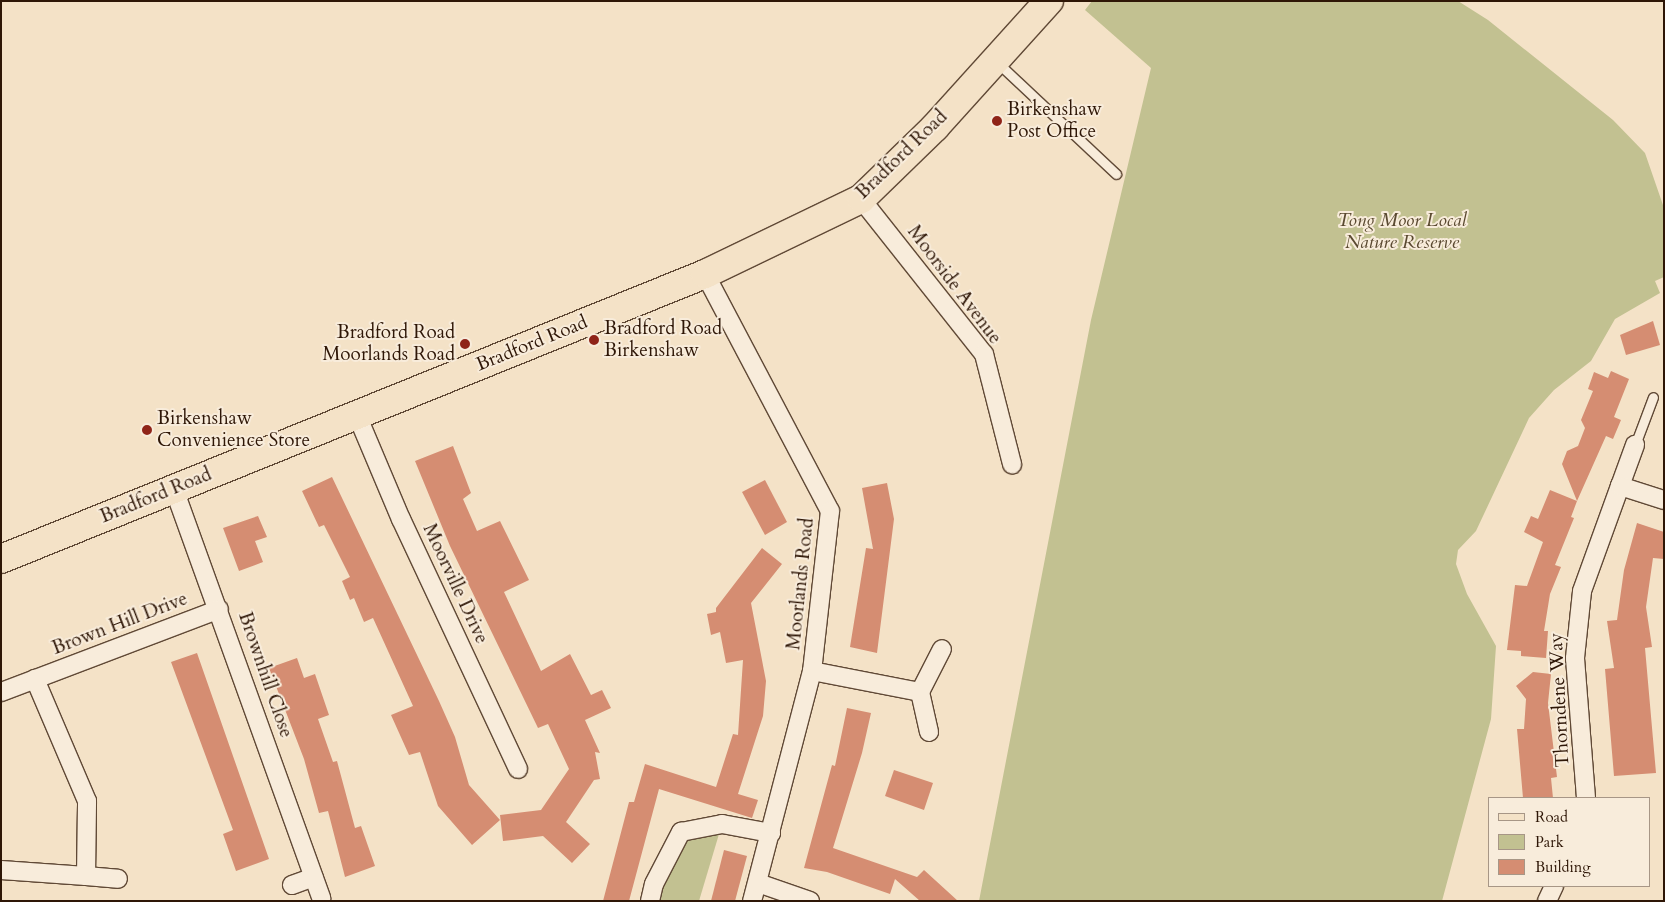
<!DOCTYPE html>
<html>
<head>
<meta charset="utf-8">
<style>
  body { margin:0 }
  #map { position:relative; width:1665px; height:902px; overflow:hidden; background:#f4e2c7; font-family:Cardo,serif }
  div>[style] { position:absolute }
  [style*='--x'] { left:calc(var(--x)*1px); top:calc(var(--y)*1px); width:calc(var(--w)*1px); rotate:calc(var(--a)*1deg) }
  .green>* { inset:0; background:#c2c191 }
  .building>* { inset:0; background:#d58d72 }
  .roads { filter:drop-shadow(1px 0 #604936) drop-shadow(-1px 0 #604936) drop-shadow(0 1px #604936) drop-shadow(0 -1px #604936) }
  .lane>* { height:9px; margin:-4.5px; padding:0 4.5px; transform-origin:4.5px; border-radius:4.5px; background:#f8ecdb }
  .street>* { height:18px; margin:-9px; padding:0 9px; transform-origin:9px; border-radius:9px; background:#f8ecdb }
  .primary>* { height:28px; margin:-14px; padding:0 14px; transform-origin:14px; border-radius:14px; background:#f4e2c7 }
  .dots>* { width:14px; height:14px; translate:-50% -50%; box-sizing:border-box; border:2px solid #f8ecdb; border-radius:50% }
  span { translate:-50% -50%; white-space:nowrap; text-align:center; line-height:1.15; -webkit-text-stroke:4px #f8ecdb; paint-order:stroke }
  .poi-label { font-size:19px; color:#2e1606 }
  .left { translate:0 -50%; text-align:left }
  .right { translate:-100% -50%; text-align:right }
  .street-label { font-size:19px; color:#2e1606 }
  .park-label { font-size:19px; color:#5a4930; font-style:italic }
  .frame { position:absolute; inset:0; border:2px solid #2e1606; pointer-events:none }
  .legend { position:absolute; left:1488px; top:797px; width:162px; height:90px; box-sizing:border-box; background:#f8ecdb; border:1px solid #a79686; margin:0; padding:6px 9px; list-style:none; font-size:15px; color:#2e1606 }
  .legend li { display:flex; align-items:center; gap:10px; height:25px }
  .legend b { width:25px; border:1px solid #a79686 }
</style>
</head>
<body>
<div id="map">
  <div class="green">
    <i style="clip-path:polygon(1092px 1px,1458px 1px,1488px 20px,1613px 120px,1645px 153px,1664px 208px,1664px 277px,1655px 281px,1660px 293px,1615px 319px,1591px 361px,1554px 390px,1529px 418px,1476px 531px,1458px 550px,1456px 564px,1467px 594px,1496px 646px,1491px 719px,1442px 901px,979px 901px,1091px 320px,1151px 68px,1085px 10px)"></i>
    <i style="clip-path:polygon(722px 824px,699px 901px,650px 901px,681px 832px)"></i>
  </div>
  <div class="building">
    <i style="clip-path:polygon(1653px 321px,1660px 345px,1626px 355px,1620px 335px)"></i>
    <i style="clip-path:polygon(1611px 371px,1629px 379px,1614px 417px,1621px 420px,1613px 439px,1606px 436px,1577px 501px,1562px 464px,1567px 451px,1578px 446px,1585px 428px,1581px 420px,1593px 391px,1588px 389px,1594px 372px,1608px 378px)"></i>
    <i style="clip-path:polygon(453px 446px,471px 493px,463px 499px,477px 531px,500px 521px,529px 580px,504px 592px,541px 671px,570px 654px,591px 695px,602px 690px,611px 708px,585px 720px,600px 753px,595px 752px,600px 779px,594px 780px,566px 822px,590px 844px,572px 863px,543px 836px,503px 841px,500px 815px,541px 810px,569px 769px,548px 724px,538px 728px,450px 546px,415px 461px)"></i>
    <i style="clip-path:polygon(332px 477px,439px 701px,455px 737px,469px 785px,500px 820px,472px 845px,438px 806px,420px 752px,409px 755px,391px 715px,413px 706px,373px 618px,364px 622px,354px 598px,350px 600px,342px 581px,350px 577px,324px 525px,319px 527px,302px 491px)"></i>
    <i style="clip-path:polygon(765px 480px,787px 522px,765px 535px,742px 492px)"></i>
    <i style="clip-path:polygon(887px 483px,894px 519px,877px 653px,850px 647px,866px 548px,873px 549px,862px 488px)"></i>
    <i style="clip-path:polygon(1550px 490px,1577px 501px,1571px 517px,1574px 518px,1555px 565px,1561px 567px,1550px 594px,1544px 631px,1548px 631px,1546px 658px,1521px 656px,1521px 651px,1507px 650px,1515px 585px,1527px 586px,1543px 542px,1524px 532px,1531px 516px,1538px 519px)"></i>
    <i style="clip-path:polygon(258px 516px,267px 537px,255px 541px,263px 562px,239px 571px,223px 528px)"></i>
    <i style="clip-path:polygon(1637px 523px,1664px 532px,1664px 559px,1653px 558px,1646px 607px,1652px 647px,1645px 648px,1656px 773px,1614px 776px,1605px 669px,1614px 668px,1607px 621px,1617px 620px,1624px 570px)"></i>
    <i style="clip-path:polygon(762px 548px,782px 564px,751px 603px,766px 681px,763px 716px,738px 794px,758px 800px,752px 818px,659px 789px,629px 901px,603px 901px,629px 802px,634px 802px,645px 764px,716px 787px,733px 734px,738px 735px,743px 660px,726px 663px,720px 632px,711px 635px,707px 614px,716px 612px,716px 608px)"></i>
    <i style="clip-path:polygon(197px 653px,269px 859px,236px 871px,223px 834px,233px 830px,171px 662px)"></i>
    <i style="clip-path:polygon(297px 658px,304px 678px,315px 674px,329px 715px,318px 719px,333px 762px,337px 761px,355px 828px,361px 826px,375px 866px,345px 877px,328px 811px,319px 813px,304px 759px,269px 668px)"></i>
    <i style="clip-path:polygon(1533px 672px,1551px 674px,1548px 703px,1557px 777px,1551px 778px,1553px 798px,1523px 798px,1517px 729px,1524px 729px,1526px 699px,1516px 686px)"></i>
    <i style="clip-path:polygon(847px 708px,871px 713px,862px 753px,833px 848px,917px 877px,924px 870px,958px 901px,920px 901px,895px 879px,890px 894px,827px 872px,804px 868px,832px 765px,835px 766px)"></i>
    <i style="clip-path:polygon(894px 770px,933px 783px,924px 810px,885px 796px)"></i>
    <i style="clip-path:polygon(724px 850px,747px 856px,735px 901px,711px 901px)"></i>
  </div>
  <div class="roads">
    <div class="lane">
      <i style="--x:998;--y:63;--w:162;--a:43.2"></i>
      <i style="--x:1635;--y:445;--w:51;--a:-69.4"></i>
    </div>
    <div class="street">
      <i style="--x:861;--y:199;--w:198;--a:51.6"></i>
      <i style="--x:984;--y:354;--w:114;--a:75.7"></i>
      <i style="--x:705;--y:274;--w:268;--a:62.2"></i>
      <i style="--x:830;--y:511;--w:161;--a:96.4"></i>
      <i style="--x:812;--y:671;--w:238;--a:104.6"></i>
      <i style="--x:357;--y:415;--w:113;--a:67.1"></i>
      <i style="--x:401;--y:519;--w:276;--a:64.9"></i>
      <i style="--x:1620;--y:486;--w:44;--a:-69.9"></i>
      <i style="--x:174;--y:489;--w:435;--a:70.2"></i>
      <i style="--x:812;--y:671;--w:110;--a:11"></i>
      <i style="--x:920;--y:692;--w:48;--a:-62.9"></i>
      <i style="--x:1;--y:692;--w:233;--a:-20.8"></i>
      <i style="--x:920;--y:692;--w:41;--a:77.3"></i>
      <i style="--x:1586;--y:798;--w:140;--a:-94.5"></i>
      <i style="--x:1575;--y:658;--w:67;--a:-84"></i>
      <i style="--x:1582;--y:591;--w:112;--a:-70.1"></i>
      <i style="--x:1620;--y:486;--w:46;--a:17.7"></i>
      <i style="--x:1;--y:870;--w:85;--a:4"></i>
      <i style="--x:86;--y:876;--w:75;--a:-89.2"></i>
      <i style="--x:87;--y:801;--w:133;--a:-113.1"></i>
      <i style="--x:86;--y:876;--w:32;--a:5"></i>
      <i style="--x:758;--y:883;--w:55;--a:19.1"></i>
      <i style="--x:292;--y:885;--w:23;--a:-20"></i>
      <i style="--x:650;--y:901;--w:17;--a:-77"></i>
      <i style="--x:654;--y:884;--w:59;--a:-62.6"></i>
      <i style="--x:681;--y:832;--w:42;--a:-11"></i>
      <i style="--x:722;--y:824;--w:50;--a:10.4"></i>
      <i style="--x:1547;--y:901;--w:17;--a:-65"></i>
    </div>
    <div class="primary">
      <i style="--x:1;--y:559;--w:760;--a:-22.04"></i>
      <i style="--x:705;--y:274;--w:173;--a:-25.7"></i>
      <i style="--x:861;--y:199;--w:103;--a:-44.2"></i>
      <i style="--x:935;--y:127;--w:170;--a:-47.9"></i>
    </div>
  </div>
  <div class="dots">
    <i style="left:997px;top:121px;background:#8f2418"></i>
    <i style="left:594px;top:340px;background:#8f2418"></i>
    <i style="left:465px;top:344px;background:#8f2418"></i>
    <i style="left:147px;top:430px;background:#8f2418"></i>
  </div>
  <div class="poi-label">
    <span class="left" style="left:1007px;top:121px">Birkenshaw<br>Post Office</span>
    <span class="left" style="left:604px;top:340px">Bradford Road<br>Birkenshaw</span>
    <span class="right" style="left:455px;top:344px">Bradford Road<br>Moorlands Road</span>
    <span class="left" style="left:157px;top:430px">Birkenshaw<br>Convenience Store</span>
  </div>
  <div class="street-label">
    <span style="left:902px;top:155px;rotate:-44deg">Bradford Road</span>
    <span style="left:954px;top:285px;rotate:53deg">Moorside Avenue</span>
    <span style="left:532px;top:344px;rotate:-22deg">Bradford Road</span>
    <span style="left:156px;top:496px;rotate:-22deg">Bradford Road</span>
    <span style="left:455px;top:584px;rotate:65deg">Moorville Drive</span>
    <span style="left:801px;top:584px;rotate:-84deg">Moorlands Road</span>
    <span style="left:120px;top:624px;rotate:-21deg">Brown Hill Drive</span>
    <span style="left:265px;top:675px;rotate:71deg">Brownhill Close</span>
    <span style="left:1560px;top:700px;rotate:-93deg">Thorndene Way</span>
  </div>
  <div class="park-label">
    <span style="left:1402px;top:232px">Tong Moor Local<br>Nature Reserve</span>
  </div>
  <div class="frame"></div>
  <ul class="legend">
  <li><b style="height:6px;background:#f4e2c7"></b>Road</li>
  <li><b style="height:14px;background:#c2c191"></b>Park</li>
  <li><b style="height:14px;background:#d58d72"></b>Building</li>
  </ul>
</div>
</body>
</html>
